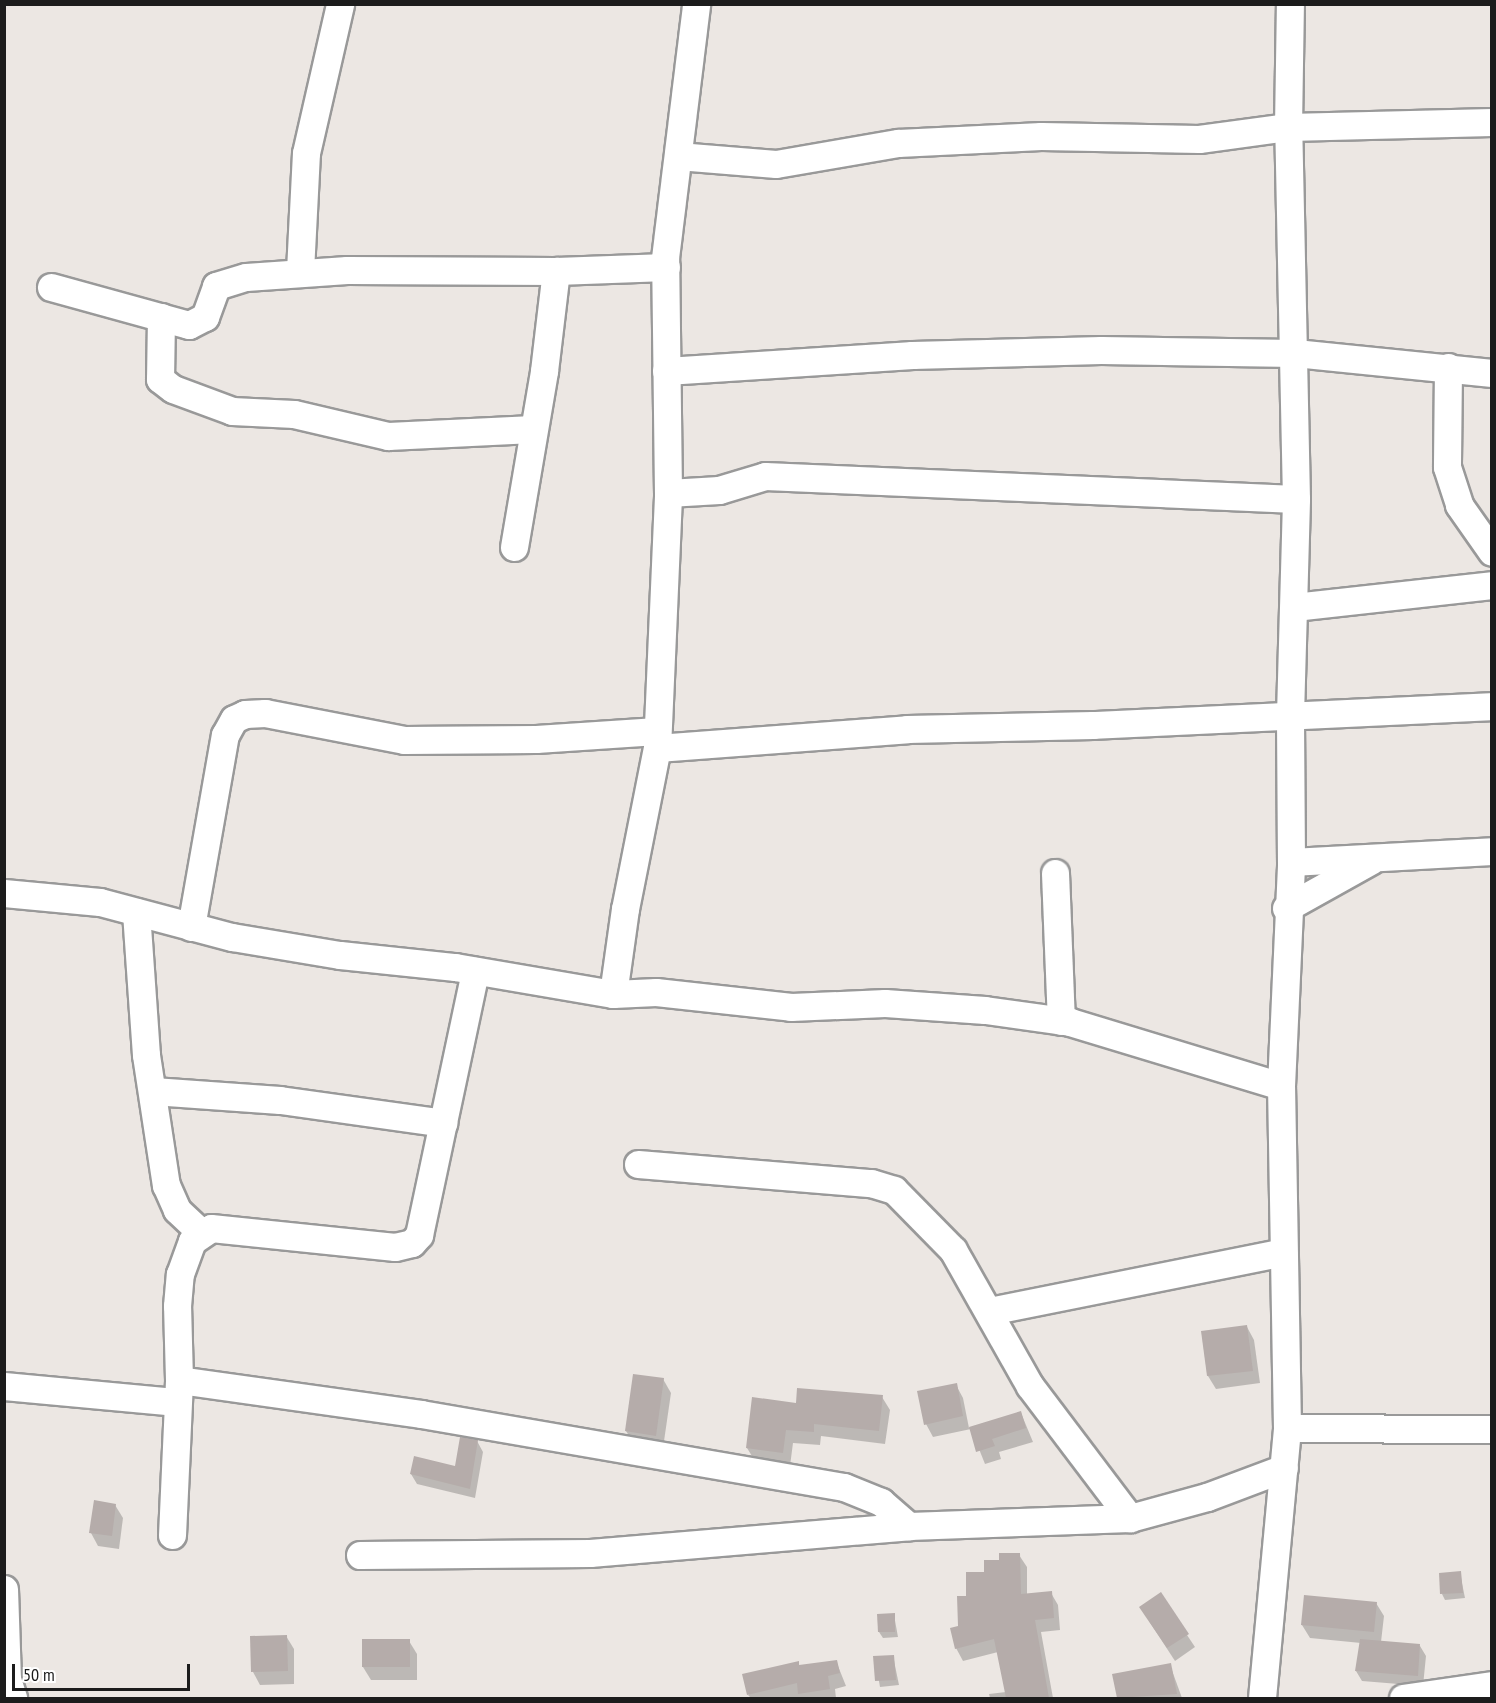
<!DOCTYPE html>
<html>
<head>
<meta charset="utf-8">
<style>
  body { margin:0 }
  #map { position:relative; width:1496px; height:1703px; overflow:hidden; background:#ece7e3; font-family:"PT Sans Narrow",sans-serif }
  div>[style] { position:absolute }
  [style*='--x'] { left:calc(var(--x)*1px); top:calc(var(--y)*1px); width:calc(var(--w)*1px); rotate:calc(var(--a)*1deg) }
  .shadow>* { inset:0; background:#0003 }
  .building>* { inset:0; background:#b5acaa }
  .roads { filter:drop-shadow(2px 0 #999) drop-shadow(-2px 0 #999) drop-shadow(0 2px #999) drop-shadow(0 -2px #999) }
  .minor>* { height:27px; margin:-13.5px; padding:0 13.5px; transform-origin:13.5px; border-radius:13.5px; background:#fff }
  span { translate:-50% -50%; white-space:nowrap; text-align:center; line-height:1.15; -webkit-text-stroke:5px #fff; paint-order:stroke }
  .frame { position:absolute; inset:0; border:6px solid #1c1c1c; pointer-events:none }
  .scale { position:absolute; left:12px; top:1664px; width:178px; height:27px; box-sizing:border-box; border:3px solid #1c1c1c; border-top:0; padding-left:8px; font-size:18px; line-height:21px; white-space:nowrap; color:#1c1c1c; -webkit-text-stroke:4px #fff; paint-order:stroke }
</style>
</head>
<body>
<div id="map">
  <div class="shadow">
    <i style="clip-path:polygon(1247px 1327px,1254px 1340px,1260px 1383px,1216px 1389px,1208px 1376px,1203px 1333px)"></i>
    <i style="clip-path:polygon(663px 1379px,671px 1393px,663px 1448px,634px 1444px,626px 1431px)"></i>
    <i style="clip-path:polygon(956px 1385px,963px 1398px,969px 1428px,1021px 1413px,1033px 1442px,999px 1452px,1001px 1459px,985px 1464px,971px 1429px,933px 1437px,926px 1424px)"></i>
    <i style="clip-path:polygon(882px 1397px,890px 1410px,885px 1444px,821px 1436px,820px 1445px,793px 1443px,790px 1466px,755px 1461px,747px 1448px,798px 1404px)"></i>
    <i style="clip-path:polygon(477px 1441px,483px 1452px,475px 1498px,417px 1484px,411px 1474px,456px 1468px)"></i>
    <i style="clip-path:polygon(115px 1505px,123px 1518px,119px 1549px,98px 1546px,91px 1533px)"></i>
    <i style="clip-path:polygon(1019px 1555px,1027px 1567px,1027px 1595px,1051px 1593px,1058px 1605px,1060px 1630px,1041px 1632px,1053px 1698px,990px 1698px,989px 1694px,1006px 1692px,998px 1652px,963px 1661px,956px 1648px,968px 1598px,1000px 1562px)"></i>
    <i style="clip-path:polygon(1460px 1573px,1465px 1598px,1445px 1600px,1442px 1594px)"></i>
    <i style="clip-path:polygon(1376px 1603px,1384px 1616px,1381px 1642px,1420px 1646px,1426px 1656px,1423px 1686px,1362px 1681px,1356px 1671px,1361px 1643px,1310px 1638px,1302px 1625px)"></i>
    <i style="clip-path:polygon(894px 1615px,898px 1637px,883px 1638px,879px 1632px)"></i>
    <i style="clip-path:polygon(1149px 1621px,1187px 1635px,1195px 1647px,1175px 1661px)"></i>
    <i style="clip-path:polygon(286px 1636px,294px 1649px,294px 1684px,260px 1685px,253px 1672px,251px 1637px)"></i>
    <i style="clip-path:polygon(409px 1641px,417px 1654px,417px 1680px,371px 1680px,363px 1667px)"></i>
    <i style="clip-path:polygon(893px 1656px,899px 1685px,880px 1687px,875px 1658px)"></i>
    <i style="clip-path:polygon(836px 1661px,846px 1686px,835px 1689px,836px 1698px,751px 1698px,748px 1695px,798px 1663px,800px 1666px)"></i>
    <i style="clip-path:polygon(1170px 1665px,1182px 1698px,1118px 1698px,1114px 1675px)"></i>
  </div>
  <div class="building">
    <i style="clip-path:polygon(1247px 1325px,1253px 1371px,1207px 1376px,1201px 1331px)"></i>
    <i style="clip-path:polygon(633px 1374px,664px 1378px,656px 1436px,625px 1431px)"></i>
    <i style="clip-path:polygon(957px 1383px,963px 1416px,924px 1425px,917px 1391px)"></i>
    <i style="clip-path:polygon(797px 1388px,883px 1395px,879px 1431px,814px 1424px,814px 1432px,786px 1430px,783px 1453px,746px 1448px,752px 1397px,796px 1403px)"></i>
    <i style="clip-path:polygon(1021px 1411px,1026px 1428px,992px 1439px,995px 1446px,976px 1452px,969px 1427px)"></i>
    <i style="clip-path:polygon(460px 1437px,478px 1440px,470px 1489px,410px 1474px,414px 1456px,455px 1466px)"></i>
    <i style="clip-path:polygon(94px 1500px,116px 1504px,112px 1536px,89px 1533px)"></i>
    <i style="clip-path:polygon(999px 1553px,1020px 1553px,1021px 1594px,1052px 1591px,1054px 1618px,1035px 1620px,1049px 1698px,1006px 1698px,994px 1639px,955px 1649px,950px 1628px,958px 1626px,957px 1596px,966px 1596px,966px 1572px,984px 1572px,984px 1560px,999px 1560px)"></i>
    <i style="clip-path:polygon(1461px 1571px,1463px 1593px,1440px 1594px,1439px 1573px)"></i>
    <i style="clip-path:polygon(1161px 1592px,1189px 1634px,1167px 1648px,1139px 1607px)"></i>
    <i style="clip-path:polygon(1304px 1595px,1377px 1602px,1374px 1632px,1301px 1625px)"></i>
    <i style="clip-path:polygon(895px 1613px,895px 1632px,878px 1632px,877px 1614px)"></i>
    <i style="clip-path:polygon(287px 1635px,288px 1671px,251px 1672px,250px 1636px)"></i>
    <i style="clip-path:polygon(362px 1639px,410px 1639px,410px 1667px,362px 1667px)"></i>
    <i style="clip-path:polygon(1360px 1639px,1420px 1644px,1418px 1676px,1355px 1671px)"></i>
    <i style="clip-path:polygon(894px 1655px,896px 1680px,875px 1681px,873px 1656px)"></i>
    <i style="clip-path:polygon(837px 1660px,840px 1673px,828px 1676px,830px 1689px,798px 1694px,797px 1683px,747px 1695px,742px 1674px,799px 1661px,799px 1665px)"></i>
    <i style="clip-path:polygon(1171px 1663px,1177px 1694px,1117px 1698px,1112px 1674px)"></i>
  </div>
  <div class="roads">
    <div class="minor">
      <i style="--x:678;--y:156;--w:98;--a:4.7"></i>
      <i style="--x:776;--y:164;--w:124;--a:-9.8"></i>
      <i style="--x:898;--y:143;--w:143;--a:-2.8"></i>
      <i style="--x:1041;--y:136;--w:158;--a:1.1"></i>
      <i style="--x:1199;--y:139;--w:90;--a:-7.7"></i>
      <i style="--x:1288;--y:127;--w:204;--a:-1.4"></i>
      <i style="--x:300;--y:271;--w:118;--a:-87.1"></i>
      <i style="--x:306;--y:153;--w:153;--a:-77.1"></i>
      <i style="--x:51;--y:287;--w:143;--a:15.4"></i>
      <i style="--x:189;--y:325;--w:18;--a:-27"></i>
      <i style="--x:205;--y:317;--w:33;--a:-70"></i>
      <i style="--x:216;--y:286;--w:31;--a:-17"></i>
      <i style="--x:246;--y:277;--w:101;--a:-4"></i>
      <i style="--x:347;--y:270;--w:209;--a:0.3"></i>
      <i style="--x:556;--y:271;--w:110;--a:-2.1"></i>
      <i style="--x:161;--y:317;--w:62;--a:90.9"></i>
      <i style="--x:160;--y:379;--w:16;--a:38"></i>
      <i style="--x:173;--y:389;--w:63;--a:20.4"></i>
      <i style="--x:232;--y:411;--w:62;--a:2.8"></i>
      <i style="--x:294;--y:414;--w:97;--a:13.2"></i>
      <i style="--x:388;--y:436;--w:145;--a:-2.8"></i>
      <i style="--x:1448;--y:367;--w:100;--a:90.6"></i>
      <i style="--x:1447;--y:467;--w:40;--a:72"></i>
      <i style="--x:1459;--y:505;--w:57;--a:54.9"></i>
      <i style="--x:666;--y:371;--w:247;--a:-3.7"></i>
      <i style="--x:912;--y:355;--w:189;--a:-1.5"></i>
      <i style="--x:1101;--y:350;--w:194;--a:0.9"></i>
      <i style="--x:1295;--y:353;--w:198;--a:5.8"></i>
      <i style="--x:668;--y:493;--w:51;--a:-3.4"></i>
      <i style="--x:719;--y:490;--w:48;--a:-16.9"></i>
      <i style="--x:765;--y:476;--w:531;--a:2.48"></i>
      <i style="--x:514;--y:547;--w:179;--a:-80.3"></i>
      <i style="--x:544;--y:371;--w:101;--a:-83.2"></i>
      <i style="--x:1294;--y:607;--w:199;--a:-6.3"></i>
      <i style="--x:657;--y:748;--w:251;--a:-4.3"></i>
      <i style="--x:907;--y:729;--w:186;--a:-1.2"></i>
      <i style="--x:1093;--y:725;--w:399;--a:-2.7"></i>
      <i style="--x:1291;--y:862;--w:201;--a:-3.1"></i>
      <i style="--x:1055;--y:873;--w:148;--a:87.7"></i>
      <i style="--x:4;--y:893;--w:96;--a:5.4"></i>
      <i style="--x:100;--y:902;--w:137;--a:14.9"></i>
      <i style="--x:232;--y:937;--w:109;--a:9.5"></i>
      <i style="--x:340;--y:955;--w:116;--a:6"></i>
      <i style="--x:455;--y:967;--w:160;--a:9.7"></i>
      <i style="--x:613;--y:994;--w:43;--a:-2.7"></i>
      <i style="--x:656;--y:992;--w:136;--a:6.3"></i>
      <i style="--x:791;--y:1007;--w:94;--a:-2.4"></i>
      <i style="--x:885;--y:1003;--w:100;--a:4"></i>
      <i style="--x:985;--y:1010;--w:86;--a:8"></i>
      <i style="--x:1070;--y:1022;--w:220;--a:16.9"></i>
      <i style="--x:1286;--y:908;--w:98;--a:-29.2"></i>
      <i style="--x:136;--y:912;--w:143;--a:86"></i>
      <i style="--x:146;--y:1055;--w:132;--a:81.3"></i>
      <i style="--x:166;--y:1185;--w:27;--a:66"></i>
      <i style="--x:177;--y:1210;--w:33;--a:43"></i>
      <i style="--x:191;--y:927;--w:195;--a:-80"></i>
      <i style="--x:225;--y:735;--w:18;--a:-61"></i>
      <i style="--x:234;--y:719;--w:12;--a:-24"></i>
      <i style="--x:245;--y:714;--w:20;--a:-3"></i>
      <i style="--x:265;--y:713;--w:142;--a:11"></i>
      <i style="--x:404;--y:740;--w:132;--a:-0.4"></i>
      <i style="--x:536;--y:739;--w:121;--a:-3.8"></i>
      <i style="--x:613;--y:994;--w:86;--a:-82"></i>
      <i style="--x:625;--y:909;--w:164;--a:-78.8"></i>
      <i style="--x:657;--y:748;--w:255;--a:-87.5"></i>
      <i style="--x:668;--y:493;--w:235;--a:-90.7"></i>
      <i style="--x:665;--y:258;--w:256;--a:-83"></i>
      <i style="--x:153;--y:1091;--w:127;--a:4.1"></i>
      <i style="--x:280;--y:1100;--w:165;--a:8"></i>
      <i style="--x:638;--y:1164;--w:234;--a:4.7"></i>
      <i style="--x:871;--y:1183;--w:24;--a:17"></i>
      <i style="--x:894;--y:1190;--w:84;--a:45.5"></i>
      <i style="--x:953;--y:1250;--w:156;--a:60.5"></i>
      <i style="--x:1030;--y:1386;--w:166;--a:52.9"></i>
      <i style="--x:989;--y:1311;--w:300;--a:-11.3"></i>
      <i style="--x:179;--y:1380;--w:244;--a:8"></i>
      <i style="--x:421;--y:1414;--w:429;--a:9.8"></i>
      <i style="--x:844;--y:1487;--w:40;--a:22"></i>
      <i style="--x:881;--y:1502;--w:37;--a:41"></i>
      <i style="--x:4;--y:1386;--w:174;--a:5.3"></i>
      <i style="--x:1287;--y:1428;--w:205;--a:0.3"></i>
      <i style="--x:172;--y:1535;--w:155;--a:-87.4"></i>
      <i style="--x:179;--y:1380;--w:74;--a:-91.5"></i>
      <i style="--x:177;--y:1306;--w:32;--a:-85"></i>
      <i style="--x:180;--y:1274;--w:35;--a:-70"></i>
      <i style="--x:192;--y:1241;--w:23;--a:-34"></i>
      <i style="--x:211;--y:1228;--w:185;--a:5.9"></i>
      <i style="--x:395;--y:1247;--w:17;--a:-13"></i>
      <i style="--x:412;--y:1243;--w:11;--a:-49"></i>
      <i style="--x:419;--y:1235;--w:270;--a:-78"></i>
      <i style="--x:360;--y:1555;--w:230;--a:-0.5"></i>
      <i style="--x:590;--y:1553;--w:320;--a:-4.8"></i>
      <i style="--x:909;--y:1526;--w:221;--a:-2.1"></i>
      <i style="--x:1130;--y:1518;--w:80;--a:-15.3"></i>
      <i style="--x:1207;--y:1497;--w:82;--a:-20.6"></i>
      <i style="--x:4;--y:1589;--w:90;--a:88.1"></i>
      <i style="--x:7;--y:1679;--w:20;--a:72"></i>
      <i style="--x:1262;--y:1698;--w:271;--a:-84.7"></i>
      <i style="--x:1287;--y:1428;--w:342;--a:-91"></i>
      <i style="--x:1281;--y:1086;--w:224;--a:-87.4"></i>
      <i style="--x:1291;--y:862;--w:147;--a:-90.4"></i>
      <i style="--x:1290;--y:715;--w:216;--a:-88.4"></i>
      <i style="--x:1296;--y:499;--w:372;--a:-91.2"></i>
      <i style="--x:1288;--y:127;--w:123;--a:-89.1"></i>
      <i style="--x:1403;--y:1698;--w:90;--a:-8.3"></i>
    </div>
  </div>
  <div class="frame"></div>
  <div class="scale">50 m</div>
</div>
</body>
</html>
